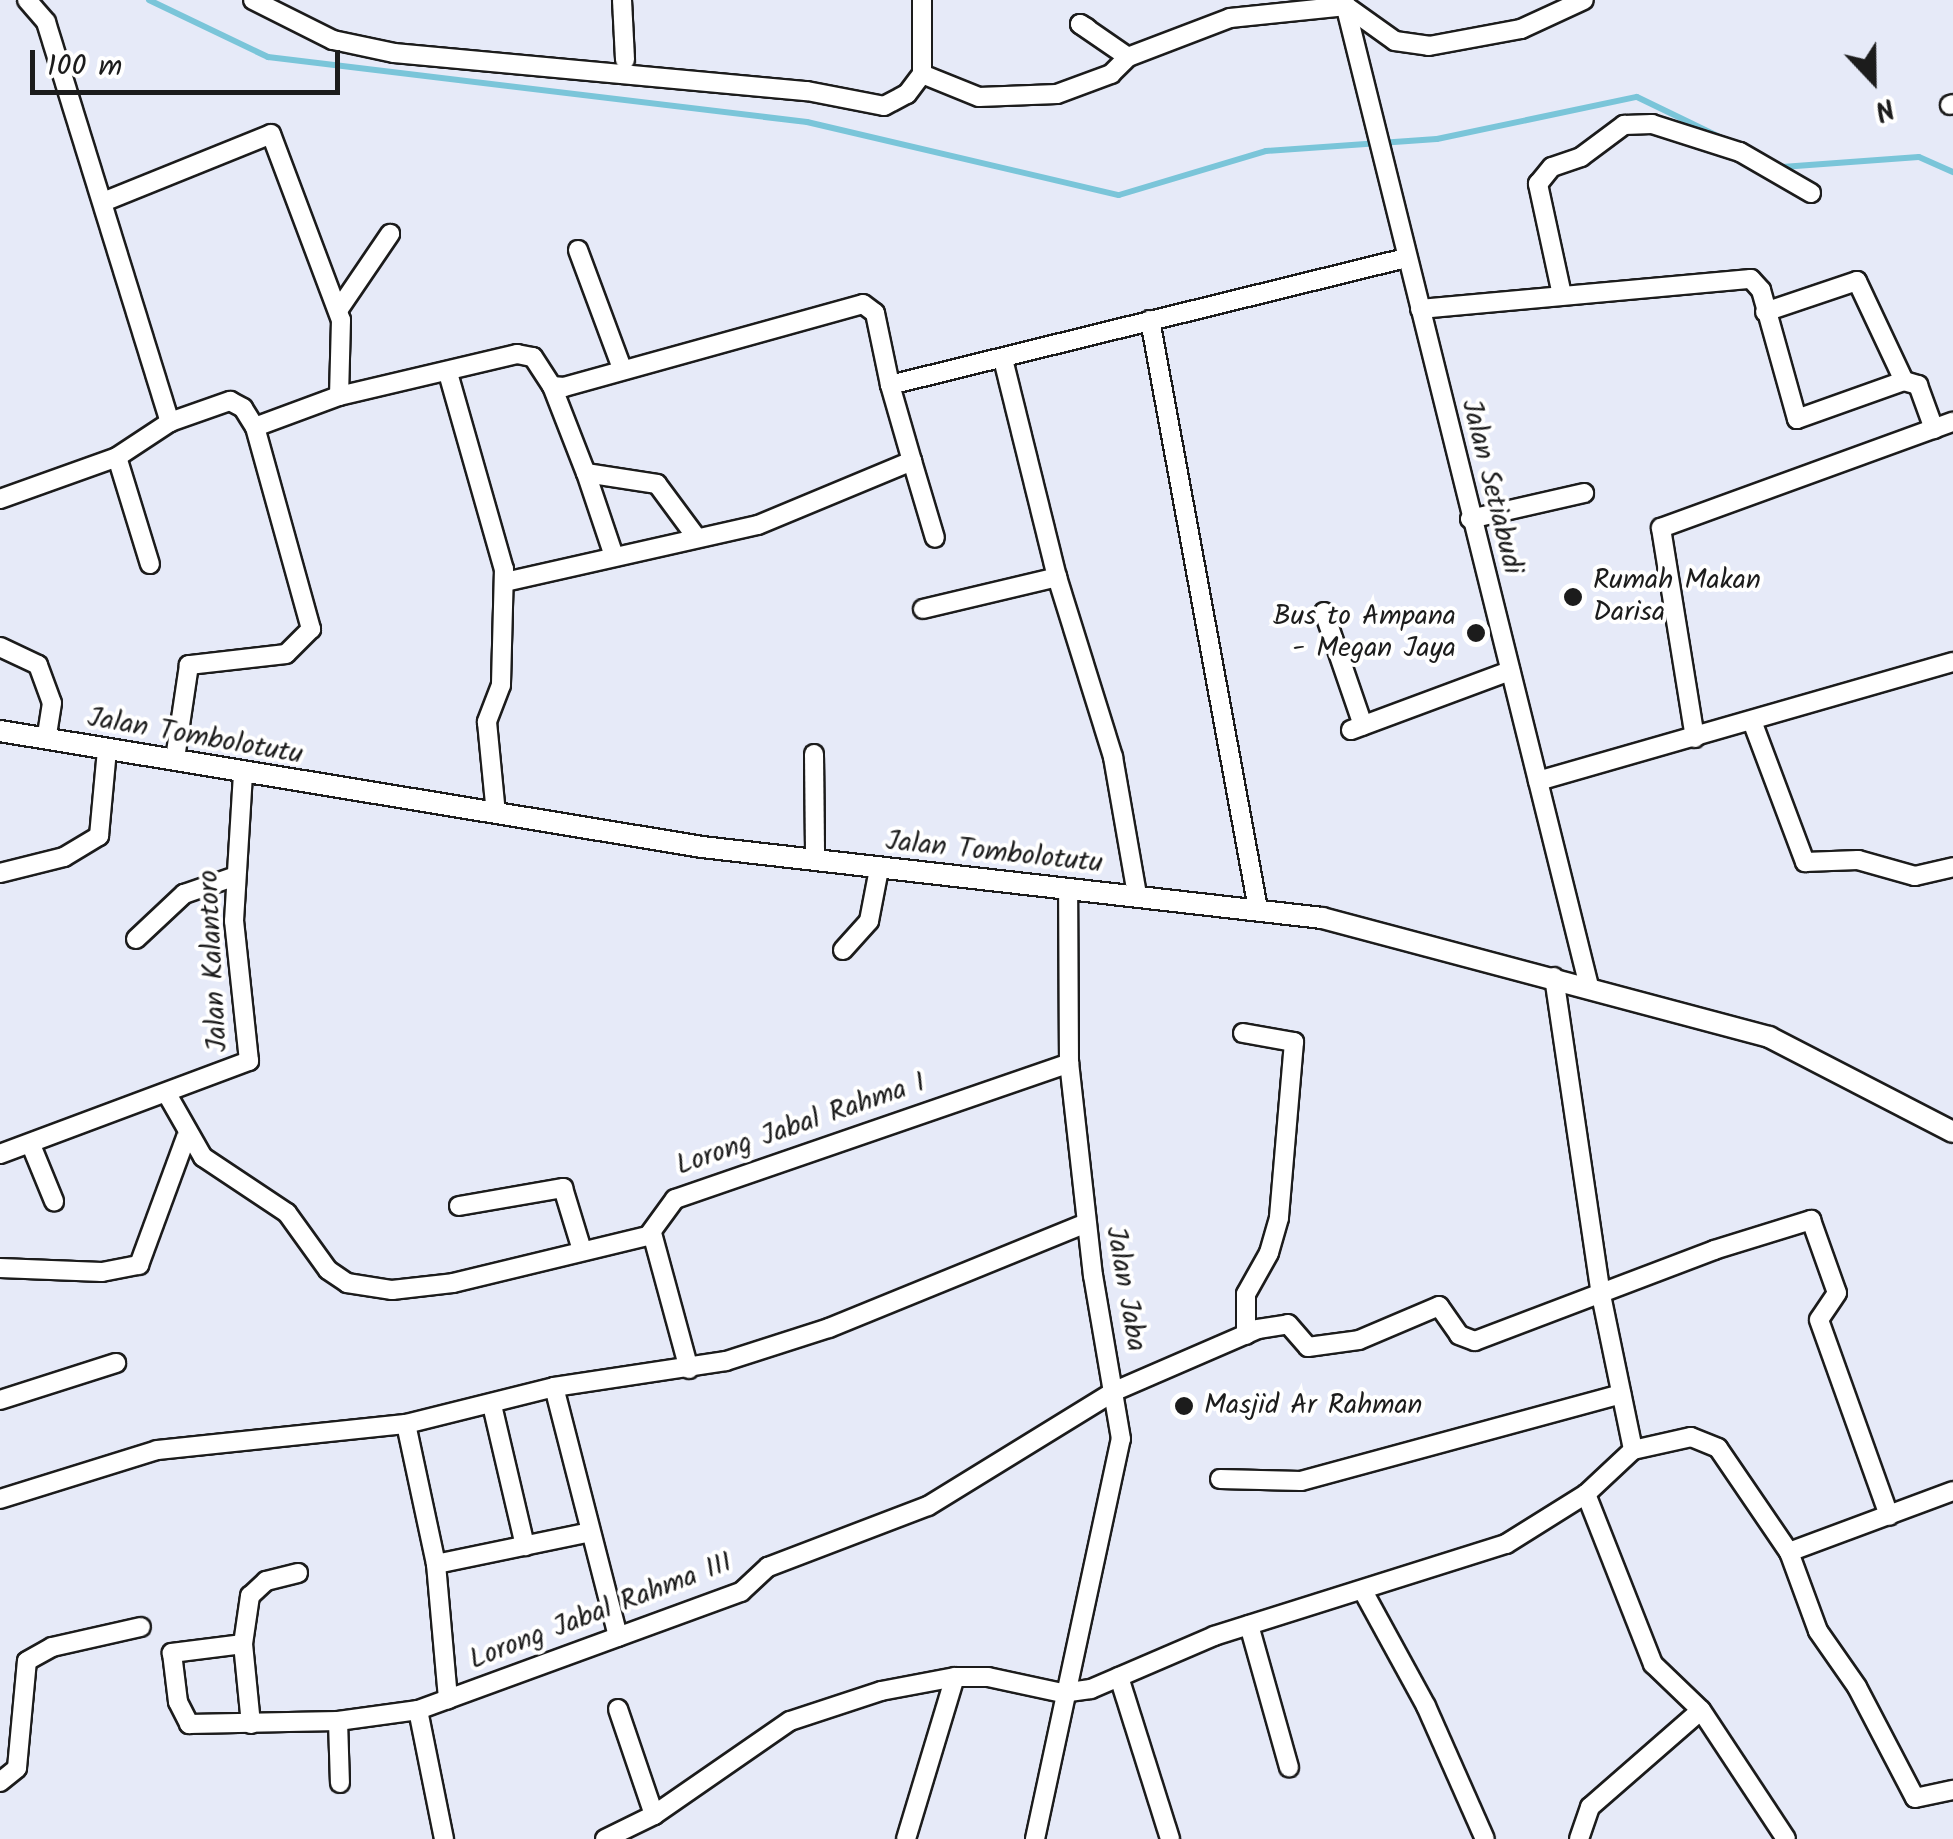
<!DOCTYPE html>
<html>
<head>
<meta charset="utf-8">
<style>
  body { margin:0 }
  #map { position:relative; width:1953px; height:1839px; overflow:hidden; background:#e6eaf8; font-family:Kalam,sans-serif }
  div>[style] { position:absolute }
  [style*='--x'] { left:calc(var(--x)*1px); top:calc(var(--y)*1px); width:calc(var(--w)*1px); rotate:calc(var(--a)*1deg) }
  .stream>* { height:6px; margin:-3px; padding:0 3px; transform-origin:3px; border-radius:3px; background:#7ac5d9 }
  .roads { filter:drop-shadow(2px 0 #1c1c1c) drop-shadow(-2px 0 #1c1c1c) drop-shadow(0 2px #1c1c1c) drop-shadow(0 -2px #1c1c1c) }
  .minor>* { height:18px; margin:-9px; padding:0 9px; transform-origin:9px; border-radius:9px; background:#fff }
  .tertiary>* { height:20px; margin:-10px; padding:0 10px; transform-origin:10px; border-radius:10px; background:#fff }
  .dots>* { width:28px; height:28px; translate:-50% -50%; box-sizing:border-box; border:5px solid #fff; border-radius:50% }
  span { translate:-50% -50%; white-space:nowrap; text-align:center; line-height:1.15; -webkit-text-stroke:8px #fff; paint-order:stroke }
  .street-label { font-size:28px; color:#1c1c1c }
  .poi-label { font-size:28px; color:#1c1c1c }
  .left { translate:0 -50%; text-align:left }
  .right { translate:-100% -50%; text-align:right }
  .north { position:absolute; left:1823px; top:30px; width:100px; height:100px; -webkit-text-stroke:8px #fff; paint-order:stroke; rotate:158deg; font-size:28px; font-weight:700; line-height:40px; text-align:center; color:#1c1c1c }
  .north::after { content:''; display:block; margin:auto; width:35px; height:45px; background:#1c1c1c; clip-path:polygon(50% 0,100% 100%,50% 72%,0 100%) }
  .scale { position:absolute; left:30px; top:50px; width:310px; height:45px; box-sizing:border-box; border:5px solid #1c1c1c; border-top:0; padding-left:12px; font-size:30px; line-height:35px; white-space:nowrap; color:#1c1c1c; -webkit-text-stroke:8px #fff; paint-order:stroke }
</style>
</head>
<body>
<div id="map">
  <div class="stream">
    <i style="--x:149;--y:0;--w:132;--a:25.6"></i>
    <i style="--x:268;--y:57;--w:543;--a:6.88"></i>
    <i style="--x:807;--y:122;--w:320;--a:13.2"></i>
    <i style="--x:1119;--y:195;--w:153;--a:-16.7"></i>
    <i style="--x:1266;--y:151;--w:171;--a:-4"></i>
    <i style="--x:1437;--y:139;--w:204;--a:-11.9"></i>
    <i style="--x:1637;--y:97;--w:94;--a:25.8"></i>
    <i style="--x:1782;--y:167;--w:137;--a:-4.2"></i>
    <i style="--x:1919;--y:157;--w:37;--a:24"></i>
  </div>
  <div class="roads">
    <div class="minor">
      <i style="--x:27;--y:0;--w:29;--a:49"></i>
      <i style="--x:46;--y:22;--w:419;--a:72.8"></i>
      <i style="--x:253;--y:0;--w:89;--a:26.6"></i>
      <i style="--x:333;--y:40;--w:62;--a:12"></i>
      <i style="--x:394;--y:53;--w:415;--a:5.3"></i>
      <i style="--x:807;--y:91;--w:78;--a:11"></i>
      <i style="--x:884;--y:106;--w:26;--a:-28"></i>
      <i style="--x:907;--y:94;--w:25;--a:-53"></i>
      <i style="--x:622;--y:0;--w:60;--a:87.1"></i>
      <i style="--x:922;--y:0;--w:74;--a:90"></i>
      <i style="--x:922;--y:74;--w:61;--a:22"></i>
      <i style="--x:979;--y:97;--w:78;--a:-2.2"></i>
      <i style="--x:1057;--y:94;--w:58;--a:-20.3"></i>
      <i style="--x:1111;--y:74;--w:24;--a:-45"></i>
      <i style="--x:1344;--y:0;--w:1016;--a:76.05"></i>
      <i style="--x:1087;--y:28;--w:8;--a:-150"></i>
      <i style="--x:1080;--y:24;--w:58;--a:34.5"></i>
      <i style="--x:1128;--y:57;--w:109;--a:-20.9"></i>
      <i style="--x:1230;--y:18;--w:117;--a:-5.9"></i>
      <i style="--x:1346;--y:6;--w:60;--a:35.5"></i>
      <i style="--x:1395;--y:41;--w:34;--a:8"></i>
      <i style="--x:1429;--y:46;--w:94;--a:-10.5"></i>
      <i style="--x:1521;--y:29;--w:69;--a:-24.7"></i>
      <i style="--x:1950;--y:105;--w:3;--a:-18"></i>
      <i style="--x:103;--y:202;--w:181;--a:-22"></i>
      <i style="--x:271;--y:134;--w:199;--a:69.4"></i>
      <i style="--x:341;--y:320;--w:76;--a:91.5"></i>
      <i style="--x:578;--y:250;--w:126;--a:69.6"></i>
      <i style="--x:1562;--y:295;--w:114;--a:-102.2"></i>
      <i style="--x:1538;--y:184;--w:22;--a:-51"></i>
      <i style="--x:1552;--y:167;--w:31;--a:-19"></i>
      <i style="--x:1581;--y:157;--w:54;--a:-36.7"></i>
      <i style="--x:1624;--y:125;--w:28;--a:-2"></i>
      <i style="--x:1652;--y:124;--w:92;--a:17.7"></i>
      <i style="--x:1740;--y:152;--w:82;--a:30"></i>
      <i style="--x:339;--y:309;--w:91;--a:-55.8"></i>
      <i style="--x:1420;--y:309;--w:332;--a:-5.2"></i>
      <i style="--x:1751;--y:279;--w:15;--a:48"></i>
      <i style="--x:1761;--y:290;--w:134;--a:74.4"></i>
      <i style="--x:1797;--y:419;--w:114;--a:-19.6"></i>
      <i style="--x:1904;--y:381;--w:15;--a:16"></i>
      <i style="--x:1918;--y:385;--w:47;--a:70"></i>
      <i style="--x:1765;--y:312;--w:97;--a:-18.6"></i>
      <i style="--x:1857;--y:281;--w:110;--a:64.8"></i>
      <i style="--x:1150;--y:320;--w:599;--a:79.61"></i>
      <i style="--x:1003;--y:359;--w:225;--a:76.1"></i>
      <i style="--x:1057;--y:577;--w:189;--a:72.7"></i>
      <i style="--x:1113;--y:757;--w:140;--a:80.1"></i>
      <i style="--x:448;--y:373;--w:204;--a:74.1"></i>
      <i style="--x:504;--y:569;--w:116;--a:91.5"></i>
      <i style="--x:501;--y:685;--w:40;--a:111"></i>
      <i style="--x:487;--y:722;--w:91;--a:84.4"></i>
      <i style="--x:552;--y:386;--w:93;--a:68.7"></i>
      <i style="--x:586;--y:473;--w:72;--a:8.8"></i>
      <i style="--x:657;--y:484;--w:67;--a:53.5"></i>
      <i style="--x:255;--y:427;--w:90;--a:-20.3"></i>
      <i style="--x:339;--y:396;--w:183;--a:-13.3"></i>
      <i style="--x:517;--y:354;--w:16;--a:11"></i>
      <i style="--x:533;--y:357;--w:35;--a:57"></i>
      <i style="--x:552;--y:386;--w:12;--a:5"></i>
      <i style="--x:564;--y:387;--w:310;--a:-15.5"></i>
      <i style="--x:863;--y:304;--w:15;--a:37"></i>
      <i style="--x:875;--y:313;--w:74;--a:78.2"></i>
      <i style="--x:117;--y:457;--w:112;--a:72.9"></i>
      <i style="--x:912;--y:461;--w:80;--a:73.4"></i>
      <i style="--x:586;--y:473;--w:88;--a:71.4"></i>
      <i style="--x:0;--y:499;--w:124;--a:-19.7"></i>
      <i style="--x:117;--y:457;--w:64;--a:-33.4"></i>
      <i style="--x:170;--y:422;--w:64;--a:-19.3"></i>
      <i style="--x:230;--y:401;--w:15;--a:28"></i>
      <i style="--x:243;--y:408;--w:22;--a:58"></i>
      <i style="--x:255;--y:427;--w:210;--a:74.5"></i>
      <i style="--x:311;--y:629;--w:35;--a:135"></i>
      <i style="--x:286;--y:654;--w:98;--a:173.5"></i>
      <i style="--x:189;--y:665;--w:95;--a:98.5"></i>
      <i style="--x:1470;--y:519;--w:117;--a:-12.8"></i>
      <i style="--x:505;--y:582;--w:259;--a:-12.7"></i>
      <i style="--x:758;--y:525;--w:167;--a:-22.6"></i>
      <i style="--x:912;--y:461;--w:79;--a:-106.1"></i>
      <i style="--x:890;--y:385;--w:531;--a:-13.83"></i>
      <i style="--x:923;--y:609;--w:138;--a:-13.4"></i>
      <i style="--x:1324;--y:612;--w:120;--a:71"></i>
      <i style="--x:0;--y:647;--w:42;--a:25.3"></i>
      <i style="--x:38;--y:665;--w:40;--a:69.8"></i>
      <i style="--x:52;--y:703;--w:36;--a:99"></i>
      <i style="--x:1752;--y:721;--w:151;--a:69.4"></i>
      <i style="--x:1805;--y:862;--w:53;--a:-2.2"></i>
      <i style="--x:1858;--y:860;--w:59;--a:15.7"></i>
      <i style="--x:1915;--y:876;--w:39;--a:-13"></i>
      <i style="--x:1351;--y:730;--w:170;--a:-20.4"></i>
      <i style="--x:1695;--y:738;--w:213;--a:-99.2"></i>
      <i style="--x:1661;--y:528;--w:311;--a:-20"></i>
      <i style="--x:814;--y:754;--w:104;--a:89.4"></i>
      <i style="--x:1538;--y:781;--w:432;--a:-16"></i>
      <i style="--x:0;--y:873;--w:66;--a:-14"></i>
      <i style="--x:64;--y:857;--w:41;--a:-31"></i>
      <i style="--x:99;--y:836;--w:87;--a:-84.7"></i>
      <i style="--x:136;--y:939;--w:66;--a:-43.2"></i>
      <i style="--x:184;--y:894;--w:52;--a:-19.1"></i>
      <i style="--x:843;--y:950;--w:39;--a:-48"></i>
      <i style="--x:869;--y:921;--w:53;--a:-79.1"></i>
      <i style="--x:1554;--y:977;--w:321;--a:81.6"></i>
      <i style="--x:1601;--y:1295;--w:158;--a:78.3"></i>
      <i style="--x:1243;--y:1033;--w:52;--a:10"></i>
      <i style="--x:1294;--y:1042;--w:177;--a:94.9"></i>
      <i style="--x:1279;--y:1218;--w:36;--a:106"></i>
      <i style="--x:1269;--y:1253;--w:47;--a:119.3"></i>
      <i style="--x:1246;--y:1294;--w:41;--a:90"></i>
      <i style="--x:167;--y:1094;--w:73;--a:60.3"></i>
      <i style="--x:203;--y:1157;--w:101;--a:33.7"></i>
      <i style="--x:287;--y:1213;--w:70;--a:54.3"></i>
      <i style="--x:328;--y:1270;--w:23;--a:34"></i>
      <i style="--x:347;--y:1283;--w:46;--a:8.8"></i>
      <i style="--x:392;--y:1290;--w:61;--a:-6.5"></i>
      <i style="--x:453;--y:1283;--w:201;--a:-13.6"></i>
      <i style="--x:648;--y:1236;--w:46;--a:-53.9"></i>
      <i style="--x:675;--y:1199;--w:417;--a:-19"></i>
      <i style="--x:31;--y:1145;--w:61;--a:67.7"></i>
      <i style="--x:0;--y:1154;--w:266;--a:-20.5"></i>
      <i style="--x:249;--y:1061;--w:141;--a:-96.1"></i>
      <i style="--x:234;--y:921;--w:149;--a:-86.5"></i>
      <i style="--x:459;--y:1206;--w:106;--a:-9.8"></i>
      <i style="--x:563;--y:1188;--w:65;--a:73"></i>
      <i style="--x:652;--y:1233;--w:141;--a:74.8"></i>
      <i style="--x:0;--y:1268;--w:102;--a:2.2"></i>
      <i style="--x:102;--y:1272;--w:38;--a:-11"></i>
      <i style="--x:139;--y:1265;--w:136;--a:-69.8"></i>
      <i style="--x:554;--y:1387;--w:258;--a:75.6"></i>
      <i style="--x:0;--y:1400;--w:122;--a:-17.7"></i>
      <i style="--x:492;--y:1405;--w:145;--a:76.8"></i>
      <i style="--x:406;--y:1424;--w:143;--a:77.9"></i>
      <i style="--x:436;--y:1564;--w:136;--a:84.9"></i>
      <i style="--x:1220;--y:1479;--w:81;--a:1.4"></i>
      <i style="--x:1301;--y:1481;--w:332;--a:-15.2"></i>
      <i style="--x:1586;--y:1494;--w:183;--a:68.5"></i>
      <i style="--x:1653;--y:1664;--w:66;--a:43.8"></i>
      <i style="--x:1701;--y:1710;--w:154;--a:56.6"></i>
      <i style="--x:0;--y:1499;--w:164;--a:-17.3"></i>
      <i style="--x:157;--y:1450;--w:250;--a:-6"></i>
      <i style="--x:406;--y:1424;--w:153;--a:-14"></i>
      <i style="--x:554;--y:1387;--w:174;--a:-8.6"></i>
      <i style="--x:726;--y:1361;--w:108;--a:-17.8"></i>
      <i style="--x:829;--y:1328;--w:278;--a:-22.2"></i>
      <i style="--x:1789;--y:1552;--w:175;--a:-20.4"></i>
      <i style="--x:436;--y:1564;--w:157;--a:-11.7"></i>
      <i style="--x:1363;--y:1591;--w:131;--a:61.3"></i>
      <i style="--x:1426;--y:1706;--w:145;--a:66.1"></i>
      <i style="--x:1249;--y:1625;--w:148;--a:74.3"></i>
      <i style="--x:243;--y:1644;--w:72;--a:172.8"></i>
      <i style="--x:172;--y:1653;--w:49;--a:83"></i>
      <i style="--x:178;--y:1702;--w:25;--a:63"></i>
      <i style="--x:189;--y:1724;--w:149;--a:-1.2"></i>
      <i style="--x:338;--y:1721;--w:81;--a:-7.8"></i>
      <i style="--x:418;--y:1710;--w:344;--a:-20.1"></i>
      <i style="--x:741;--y:1592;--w:37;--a:-43"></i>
      <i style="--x:768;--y:1567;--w:171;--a:-20.9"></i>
      <i style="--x:928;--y:1506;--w:220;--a:-31.6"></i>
      <i style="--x:1115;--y:1391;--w:156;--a:-23.4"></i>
      <i style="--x:1258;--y:1329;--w:30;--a:-9"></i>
      <i style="--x:1288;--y:1324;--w:30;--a:49"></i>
      <i style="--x:1308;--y:1347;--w:51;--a:-7.8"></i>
      <i style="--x:1359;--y:1340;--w:87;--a:-23"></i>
      <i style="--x:1439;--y:1306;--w:35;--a:55"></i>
      <i style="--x:1459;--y:1335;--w:17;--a:21"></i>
      <i style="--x:1475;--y:1341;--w:256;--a:-20.8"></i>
      <i style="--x:1714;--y:1250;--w:102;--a:-17.2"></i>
      <i style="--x:1811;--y:1220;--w:77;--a:70.4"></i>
      <i style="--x:1837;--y:1293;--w:32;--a:124"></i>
      <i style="--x:1819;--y:1320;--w:208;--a:70.3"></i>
      <i style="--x:1119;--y:1677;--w:170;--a:72.5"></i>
      <i style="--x:618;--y:1709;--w:112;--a:71.2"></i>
      <i style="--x:418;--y:1710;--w:132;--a:78.6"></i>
      <i style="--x:338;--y:1721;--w:62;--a:88.2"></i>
      <i style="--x:251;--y:1724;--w:80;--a:-95.7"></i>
      <i style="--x:243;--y:1644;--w:49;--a:-81.7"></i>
      <i style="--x:250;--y:1596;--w:22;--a:-43"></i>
      <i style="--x:266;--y:1581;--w:33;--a:-14"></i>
      <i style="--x:0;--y:1782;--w:22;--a:-39"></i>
      <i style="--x:17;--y:1768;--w:107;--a:-84.7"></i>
      <i style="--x:27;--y:1661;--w:29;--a:-29"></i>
      <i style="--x:52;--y:1647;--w:91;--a:-12.7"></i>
      <i style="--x:605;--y:1839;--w:55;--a:-26.1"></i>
      <i style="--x:654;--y:1815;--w:165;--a:-34.7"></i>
      <i style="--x:790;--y:1721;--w:96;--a:-18.2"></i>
      <i style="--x:881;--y:1691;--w:75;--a:-10.7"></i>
      <i style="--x:955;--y:1677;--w:33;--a:0"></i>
      <i style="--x:988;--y:1677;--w:76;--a:12.2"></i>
      <i style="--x:1062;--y:1693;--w:29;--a:-8"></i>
      <i style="--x:1091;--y:1689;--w:134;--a:-23.3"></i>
      <i style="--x:1214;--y:1636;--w:306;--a:-17.5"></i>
      <i style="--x:1506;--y:1544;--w:94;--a:-32"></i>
      <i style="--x:1586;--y:1494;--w:64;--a:-43.1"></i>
      <i style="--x:1633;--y:1450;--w:59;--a:-12.6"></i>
      <i style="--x:1691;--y:1437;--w:29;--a:22"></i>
      <i style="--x:1718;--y:1448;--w:126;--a:55.7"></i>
      <i style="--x:1789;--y:1552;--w:84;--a:69.8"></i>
      <i style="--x:1818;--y:1631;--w:68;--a:55.1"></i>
      <i style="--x:1857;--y:1687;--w:125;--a:62.4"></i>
      <i style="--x:1915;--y:1798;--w:39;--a:-12"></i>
      <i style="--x:906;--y:1839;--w:169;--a:-73.2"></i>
      <i style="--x:1035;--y:1839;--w:409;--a:-77.9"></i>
      <i style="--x:1121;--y:1439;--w:165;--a:-99.7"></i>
      <i style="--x:1093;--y:1276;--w:214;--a:-96.4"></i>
      <i style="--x:1069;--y:1063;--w:175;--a:-90.3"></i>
      <i style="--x:1579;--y:1839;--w:34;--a:-71"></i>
      <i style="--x:1590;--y:1807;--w:147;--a:-41.1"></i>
    </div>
    <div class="tertiary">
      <i style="--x:0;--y:731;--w:712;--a:9.38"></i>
      <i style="--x:702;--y:847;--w:624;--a:6.53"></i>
      <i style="--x:1322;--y:918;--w:463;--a:14.9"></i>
      <i style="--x:1769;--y:1037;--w:207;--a:27.3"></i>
    </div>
  </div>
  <div class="dots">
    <i style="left:1573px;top:597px;background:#1c1c1c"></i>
    <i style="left:1476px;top:633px;background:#1c1c1c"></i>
    <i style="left:1184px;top:1406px;background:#1c1c1c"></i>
  </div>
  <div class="street-label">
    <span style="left:1491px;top:487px;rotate:76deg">Jalan Setiabudi</span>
    <span style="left:195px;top:737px;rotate:10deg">Jalan Tombolotutu</span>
    <span style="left:994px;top:853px;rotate:6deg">Jalan Tombolotutu</span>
    <span style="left:214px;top:961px;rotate:-93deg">Jalan Kalantoro</span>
    <span style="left:801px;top:1125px;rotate:-19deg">Lorong Jabal Rahma I</span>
    <span style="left:1125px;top:1289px;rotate:80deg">Jalan Jaba</span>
    <span style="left:601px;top:1612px;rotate:-21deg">Lorong Jabal Rahma III</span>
  </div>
  <div class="poi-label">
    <span class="left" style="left:1593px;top:597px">Rumah Makan<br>Darisa</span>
    <span class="right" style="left:1456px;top:633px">Bus to Ampana<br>- Megan Jaya</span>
    <span class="left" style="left:1204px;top:1406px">Masjid Ar Rahman</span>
  </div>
  <div class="north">N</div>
  <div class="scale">100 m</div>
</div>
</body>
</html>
